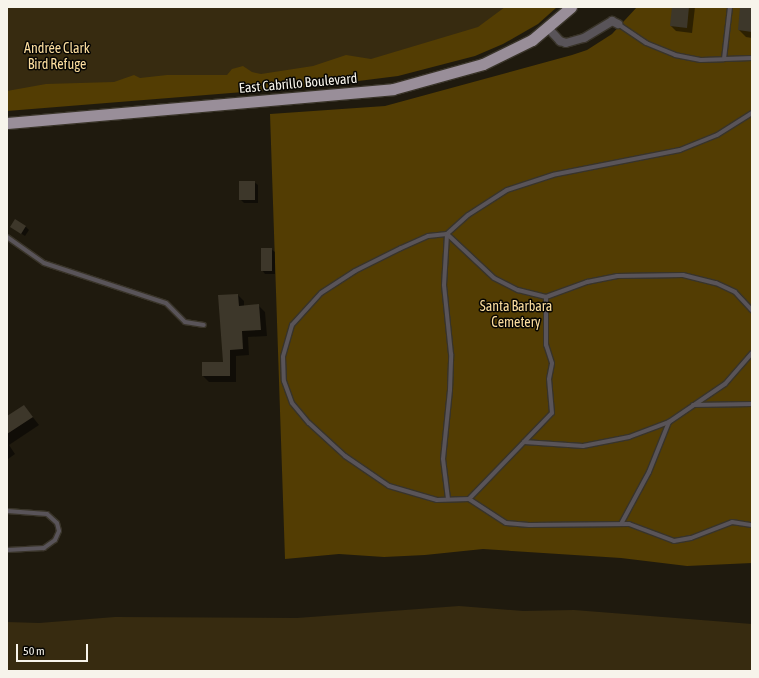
<!DOCTYPE html>
<html>
<head>
<meta charset="utf-8">
<style>
  body { margin:0 }
  #map { position:relative; width:759px; height:678px; overflow:hidden; background:#1f1a0e; font-family:"Asap Condensed",sans-serif }
  div>[style] { position:absolute }
  [style*='--x'] { left:calc(var(--x)*1px); top:calc(var(--y)*1px); width:calc(var(--w)*1px); rotate:calc(var(--a)*1deg) }
  .green>* { inset:0; background:#533d03 }
  .water>* { inset:0; background:#372b10 }
  .shadow>* { inset:0; background:#0007 }
  .building>* { inset:0; background:#3d372a }
  .roads { filter:drop-shadow(1px 0 #393429) drop-shadow(-1px 0 #393429) drop-shadow(0 1px #393429) drop-shadow(0 -1px #393429) }
  .service>* { height:4px; margin:-2px; padding:0 2px; transform-origin:2px; border-radius:2px; background:#595459 }
  .minor>* { height:8px; margin:-4px; padding:0 4px; transform-origin:4px; border-radius:4px; background:#595459 }
  .primary>* { height:11px; margin:-5.5px; padding:0 5.5px; transform-origin:5.5px; border-radius:5.5px; background:#998e99 }
  span { translate:-50% -50%; white-space:nowrap; text-align:center; line-height:1.15; -webkit-text-stroke:3px #070603; paint-order:stroke }
  .park-label { font-size:14px; color:#fbdd9f }
  .street-label { font-size:14px; color:#f7f4eb }
  .frame { position:absolute; inset:0; border:8px solid #f7f4eb; pointer-events:none }
  .scale { position:absolute; left:16px; top:644px; width:72px; height:18px; box-sizing:border-box; border:2px solid #f7f4eb; border-top:0; padding-left:5px; font-size:12px; line-height:14px; white-space:nowrap; color:#f7f4eb; -webkit-text-stroke:3px #070603; paint-order:stroke }
</style>
</head>
<body>
<div id="map">
  <div class="green">
    <i style="clip-path:polygon(7px 7px,557px 7px,538px 24px,503px 44px,475px 56px,398px 76px,319px 86px,7px 111px)"></i>
    <i style="clip-path:polygon(637px 7px,752px 7px,752px 563px,687px 566px,621px 558px,483px 549px,425px 555px,384px 557px,339px 554px,285px 559px,270px 114px,385px 106px,572px 55px,587px 50px,612px 34px)"></i>
  </div>
  <div class="water">
    <i style="clip-path:polygon(7px 7px,505px 7px,478px 27px,371px 59px,346px 55px,313px 66px,261px 74px,252px 72px,243px 66px,232px 69px,227px 75px,167px 75px,140px 78px,134px 75px,114px 82px,46px 84px,7px 91px)"></i>
    <i style="clip-path:polygon(459px 606px,523px 611px,574px 610px,752px 624px,752px 671px,7px 671px,7px 622px,39px 623px,115px 617px,297px 618px)"></i>
  </div>
  <div class="shadow">
    <i style="clip-path:polygon(673px 7px,695px 7px,692px 33px,676px 31px,671px 26px)"></i>
    <i style="clip-path:polygon(741px 7px,752px 7px,752px 38px,746px 37px,739px 30px)"></i>
    <i style="clip-path:polygon(254px 182px,258px 185px,258px 203px,244px 203px,240px 199px)"></i>
    <i style="clip-path:polygon(25px 226px,29px 230px,25px 236px,11px 227px)"></i>
    <i style="clip-path:polygon(271px 249px,275px 252px,275px 274px,265px 274px,262px 270px)"></i>
    <i style="clip-path:polygon(238px 295px,244px 301px,244px 306px,259px 306px,265px 312px,267px 336px,248px 337px,249px 355px,236px 356px,236px 382px,209px 382px,203px 376px,224px 363px)"></i>
    <i style="clip-path:polygon(24px 406px,39px 425px,9px 445px,15px 454px,8px 459px,7px 417px)"></i>
  </div>
  <div class="building">
    <i style="clip-path:polygon(672px 7px,689px 7px,687px 28px,670px 26px)"></i>
    <i style="clip-path:polygon(740px 7px,752px 7px,752px 32px,738px 30px)"></i>
    <i style="clip-path:polygon(239px 181px,255px 181px,255px 200px,239px 200px)"></i>
    <i style="clip-path:polygon(15px 219px,26px 226px,21px 234px,10px 227px)"></i>
    <i style="clip-path:polygon(261px 248px,272px 248px,272px 271px,261px 271px)"></i>
    <i style="clip-path:polygon(238px 294px,239px 306px,259px 304px,261px 330px,242px 331px,243px 349px,230px 350px,230px 376px,202px 376px,202px 362px,223px 362px,218px 295px)"></i>
    <i style="clip-path:polygon(24px 405px,33px 417px,7px 434px,7px 416px)"></i>
  </div>
  <div class="roads">
    <div class="service">
      <i style="--x:618;--y:24;--w:34;--a:34"></i>
      <i style="--x:646;--y:43;--w:31;--a:22"></i>
      <i style="--x:675;--y:55;--w:26;--a:11"></i>
      <i style="--x:701;--y:60;--w:23;--a:-2"></i>
      <i style="--x:724;--y:59;--w:52;--a:-83.4"></i>
      <i style="--x:724;--y:59;--w:28;--a:-2"></i>
      <i style="--x:752;--y:113;--w:41;--a:147.8"></i>
      <i style="--x:717;--y:135;--w:40;--a:158"></i>
      <i style="--x:680;--y:150;--w:129;--a:168.9"></i>
      <i style="--x:553;--y:175;--w:48;--a:161.9"></i>
      <i style="--x:507;--y:190;--w:46;--a:147.3"></i>
      <i style="--x:468;--y:215;--w:28;--a:138"></i>
      <i style="--x:447;--y:234;--w:19;--a:174"></i>
      <i style="--x:428;--y:236;--w:30;--a:156"></i>
      <i style="--x:401;--y:248;--w:51;--a:153.4"></i>
      <i style="--x:355;--y:271;--w:40;--a:147.1"></i>
      <i style="--x:321;--y:293;--w:43;--a:132.2"></i>
      <i style="--x:292;--y:325;--w:33;--a:106"></i>
      <i style="--x:283;--y:357;--w:24;--a:88"></i>
      <i style="--x:284;--y:381;--w:23;--a:70"></i>
      <i style="--x:292;--y:403;--w:26;--a:50"></i>
      <i style="--x:309;--y:423;--w:49;--a:42.5"></i>
      <i style="--x:345;--y:456;--w:53;--a:34.3"></i>
      <i style="--x:389;--y:486;--w:50;--a:16.3"></i>
      <i style="--x:437;--y:500;--w:32;--a:-2"></i>
      <i style="--x:469;--y:499;--w:79;--a:-46"></i>
      <i style="--x:524;--y:442;--w:59;--a:3.9"></i>
      <i style="--x:583;--y:446;--w:47;--a:-11.1"></i>
      <i style="--x:629;--y:437;--w:43;--a:-20.6"></i>
      <i style="--x:669;--y:422;--w:68;--a:-34.2"></i>
      <i style="--x:725;--y:384;--w:41;--a:-48.9"></i>
      <i style="--x:7;--y:237;--w:45;--a:35.1"></i>
      <i style="--x:44;--y:263;--w:128;--a:18.2"></i>
      <i style="--x:166;--y:303;--w:27;--a:45"></i>
      <i style="--x:185;--y:322;--w:19;--a:9"></i>
      <i style="--x:693;--y:405;--w:59;--a:-1"></i>
      <i style="--x:524;--y:442;--w:40;--a:-46"></i>
      <i style="--x:552;--y:413;--w:34;--a:-95"></i>
      <i style="--x:549;--y:379;--w:16;--a:-79"></i>
      <i style="--x:552;--y:363;--w:19;--a:-108"></i>
      <i style="--x:546;--y:345;--w:48;--a:-90"></i>
      <i style="--x:546;--y:297;--w:44;--a:-20.1"></i>
      <i style="--x:587;--y:282;--w:31;--a:-11"></i>
      <i style="--x:617;--y:276;--w:66;--a:-0.9"></i>
      <i style="--x:683;--y:275;--w:34;--a:14"></i>
      <i style="--x:716;--y:283;--w:21;--a:25"></i>
      <i style="--x:735;--y:292;--w:25;--a:47"></i>
      <i style="--x:448;--y:499;--w:40;--a:-97.1"></i>
      <i style="--x:443;--y:459;--w:69;--a:-84.2"></i>
      <i style="--x:450;--y:390;--w:36;--a:-88"></i>
      <i style="--x:451;--y:354;--w:69;--a:-95.8"></i>
      <i style="--x:444;--y:285;--w:51;--a:-86.6"></i>
      <i style="--x:447;--y:234;--w:64;--a:43.1"></i>
      <i style="--x:494;--y:278;--w:27;--a:27"></i>
      <i style="--x:518;--y:290;--w:29;--a:14"></i>
      <i style="--x:469;--y:499;--w:44;--a:33"></i>
      <i style="--x:506;--y:523;--w:23;--a:5"></i>
      <i style="--x:529;--y:525;--w:100;--a:-0.6"></i>
      <i style="--x:629;--y:524;--w:48;--a:20.7"></i>
      <i style="--x:674;--y:541;--w:17;--a:-10"></i>
      <i style="--x:691;--y:538;--w:44;--a:-21.3"></i>
      <i style="--x:732;--y:522;--w:20;--a:9"></i>
      <i style="--x:7;--y:511;--w:40;--a:4.3"></i>
      <i style="--x:47;--y:514;--w:13;--a:42"></i>
      <i style="--x:57;--y:523;--w:8;--a:76"></i>
      <i style="--x:59;--y:531;--w:10;--a:114"></i>
      <i style="--x:55;--y:540;--w:14;--a:144"></i>
      <i style="--x:44;--y:548;--w:37;--a:177"></i>
      <i style="--x:621;--y:524;--w:59;--a:-61.7"></i>
      <i style="--x:649;--y:472;--w:54;--a:-68.2"></i>
    </div>
    <div class="minor">
      <i style="--x:548;--y:28;--w:18;--a:47"></i>
      <i style="--x:560;--y:41;--w:6;--a:18"></i>
      <i style="--x:566;--y:43;--w:19;--a:-16"></i>
      <i style="--x:584;--y:38;--w:33;--a:-31"></i>
      <i style="--x:612;--y:21;--w:7;--a:27"></i>
    </div>
    <div class="primary">
      <i style="--x:7;--y:123;--w:387;--a:-5"></i>
      <i style="--x:393;--y:89;--w:93;--a:-15.5"></i>
      <i style="--x:483;--y:64;--w:55;--a:-26.1"></i>
      <i style="--x:532;--y:40;--w:51;--a:-40.2"></i>
    </div>
  </div>
  <div class="park-label">
    <span style="left:57px;top:56px">Andrée Clark<br>Bird Refuge</span>
    <span style="left:516px;top:314px">Santa Barbara<br>Cemetery</span>
  </div>
  <div class="street-label">
    <span style="left:298px;top:83px;rotate:-5deg">East Cabrillo Boulevard</span>
  </div>
  <div class="frame"></div>
  <div class="scale">50 m</div>
</div>
</body>
</html>
